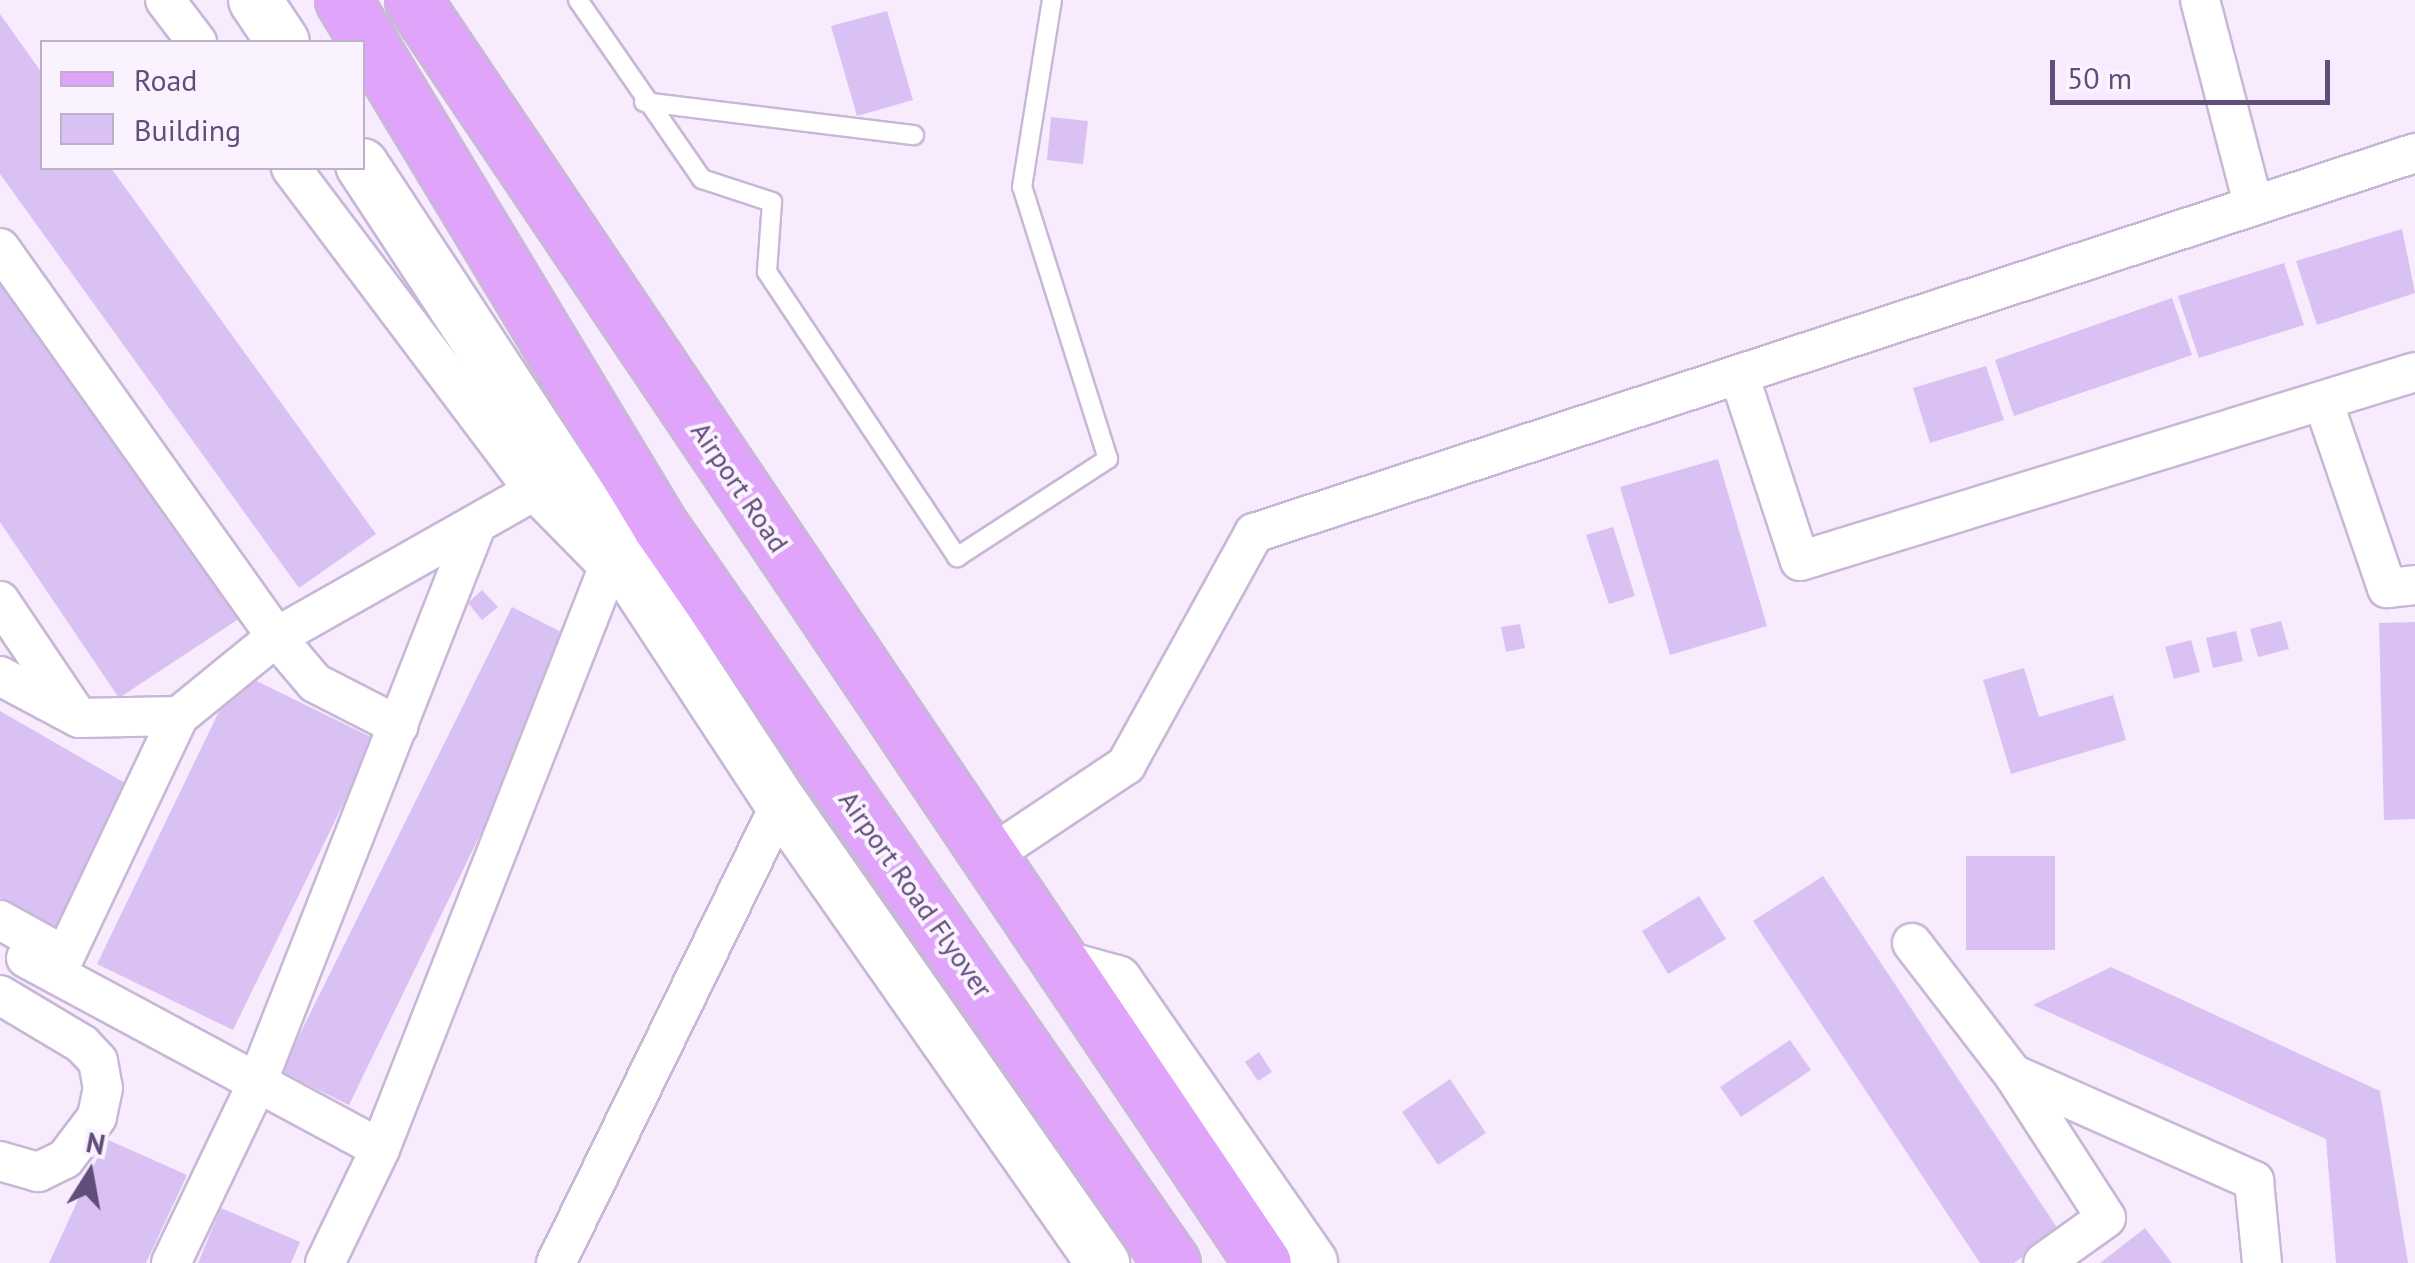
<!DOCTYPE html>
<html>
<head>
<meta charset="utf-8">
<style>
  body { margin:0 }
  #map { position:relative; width:2415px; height:1263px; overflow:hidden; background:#f7ebfd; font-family:"PT Sans",sans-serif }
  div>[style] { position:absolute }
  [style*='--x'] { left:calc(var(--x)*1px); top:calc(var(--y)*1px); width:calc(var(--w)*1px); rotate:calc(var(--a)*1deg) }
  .building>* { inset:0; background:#d9c2f3 }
  .roads { filter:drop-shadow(2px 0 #c8b7d7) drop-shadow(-2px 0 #c8b7d7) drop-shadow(0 2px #c8b7d7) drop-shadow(0 -2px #c8b7d7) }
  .lane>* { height:18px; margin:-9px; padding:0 9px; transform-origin:9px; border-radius:9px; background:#fff }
  .street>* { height:38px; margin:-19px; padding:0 19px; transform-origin:19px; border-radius:19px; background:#fff }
  .secondary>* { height:52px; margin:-26px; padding:0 26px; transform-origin:26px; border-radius:26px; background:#fff }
  .primary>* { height:55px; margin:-27.5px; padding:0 27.5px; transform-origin:27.5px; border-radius:27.5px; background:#e1a4fb }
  span { translate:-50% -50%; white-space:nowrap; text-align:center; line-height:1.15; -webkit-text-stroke:8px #fbf2ff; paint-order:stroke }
  .street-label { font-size:28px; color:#604d79 }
  .legend { position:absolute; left:40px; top:40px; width:325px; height:130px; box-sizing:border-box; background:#fbf2ff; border:2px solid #bdb0c9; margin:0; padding:12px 18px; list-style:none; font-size:30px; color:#604d79 }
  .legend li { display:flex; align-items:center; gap:20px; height:50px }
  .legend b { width:50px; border:2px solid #bdb0c9 }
  .north { position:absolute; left:40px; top:1123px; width:100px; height:100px; -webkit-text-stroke:8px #fbf2ff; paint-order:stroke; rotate:11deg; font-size:28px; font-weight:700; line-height:40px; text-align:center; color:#604d79 }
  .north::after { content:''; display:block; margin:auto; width:35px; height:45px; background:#604d79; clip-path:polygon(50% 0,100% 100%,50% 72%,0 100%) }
  .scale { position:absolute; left:2050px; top:60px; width:280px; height:45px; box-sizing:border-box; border:5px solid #604d79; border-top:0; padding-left:12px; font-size:30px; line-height:35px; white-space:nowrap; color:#604d79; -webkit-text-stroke:8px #fbf2ff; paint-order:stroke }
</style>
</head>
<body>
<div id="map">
  <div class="building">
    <i style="clip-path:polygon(887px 11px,913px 100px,857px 116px,831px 26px)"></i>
    <i style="clip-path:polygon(0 14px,42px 73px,42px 168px,111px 168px,376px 534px,299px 588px,0 174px)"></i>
    <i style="clip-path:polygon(1051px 117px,1088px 121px,1083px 164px,1047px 160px)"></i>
    <i style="clip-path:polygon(2402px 229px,2415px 293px,2317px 325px,2296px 261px)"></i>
    <i style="clip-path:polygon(0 261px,240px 618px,119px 698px,0 522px)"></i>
    <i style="clip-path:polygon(2284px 263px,2304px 325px,2199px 358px,2178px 296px)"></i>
    <i style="clip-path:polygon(2172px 298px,2192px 355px,2014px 416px,1995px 360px)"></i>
    <i style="clip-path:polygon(1986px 366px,2004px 420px,1930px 443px,1913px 388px)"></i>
    <i style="clip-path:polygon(1718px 459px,1767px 626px,1670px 655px,1620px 487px)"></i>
    <i style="clip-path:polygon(1613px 527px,1635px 596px,1609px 604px,1586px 535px)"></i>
    <i style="clip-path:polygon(482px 590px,498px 607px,482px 620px,468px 603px)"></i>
    <i style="clip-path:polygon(512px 607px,575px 639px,349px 1105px,281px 1072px)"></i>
    <i style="clip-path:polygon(2281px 621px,2289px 649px,2258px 657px,2250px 629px)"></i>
    <i style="clip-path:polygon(2415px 622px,2415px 819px,2384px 820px,2379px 623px)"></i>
    <i style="clip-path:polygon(1520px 624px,1525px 648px,1506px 652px,1501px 627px)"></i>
    <i style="clip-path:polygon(2236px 631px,2243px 661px,2213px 668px,2206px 638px)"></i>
    <i style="clip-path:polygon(2191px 640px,2200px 672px,2174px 679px,2165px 647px)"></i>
    <i style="clip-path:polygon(2024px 668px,2039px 717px,2113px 695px,2126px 740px,2011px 774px,1983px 680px)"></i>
    <i style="clip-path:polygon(238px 672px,375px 739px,233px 1030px,97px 964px)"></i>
    <i style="clip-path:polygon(0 711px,132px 787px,55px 930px,0 898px)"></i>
    <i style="clip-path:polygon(1966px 856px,2055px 856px,2055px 950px,1966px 950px)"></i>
    <i style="clip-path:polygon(1823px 876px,2060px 1232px,2014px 1263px,1980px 1263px,1753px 921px)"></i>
    <i style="clip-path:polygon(1699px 896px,1726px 939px,1668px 974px,1642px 931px)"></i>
    <i style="clip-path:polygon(2111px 967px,2380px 1091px,2408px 1263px,2336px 1263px,2326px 1139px,2033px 1005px)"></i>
    <i style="clip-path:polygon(1790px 1040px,1811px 1070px,1741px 1117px,1720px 1087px)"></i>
    <i style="clip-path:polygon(1259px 1052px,1272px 1072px,1258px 1081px,1245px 1062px)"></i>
    <i style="clip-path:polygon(1450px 1079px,1486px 1133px,1438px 1165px,1402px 1112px)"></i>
    <i style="clip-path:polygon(106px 1139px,187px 1175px,146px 1263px,49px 1263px)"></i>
    <i style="clip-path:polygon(221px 1208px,300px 1242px,291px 1263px,198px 1263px)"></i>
    <i style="clip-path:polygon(2145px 1228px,2172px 1263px,2100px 1263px)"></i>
  </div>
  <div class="roads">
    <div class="lane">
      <i style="--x:578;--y:0;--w:218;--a:55.3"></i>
      <i style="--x:702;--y:179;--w:74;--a:18.2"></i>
      <i style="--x:772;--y:202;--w:70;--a:94.1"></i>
      <i style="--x:767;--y:272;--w:343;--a:56.3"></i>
      <i style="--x:957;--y:557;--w:180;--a:-33"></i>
      <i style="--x:1108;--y:459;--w:285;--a:-107.5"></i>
      <i style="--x:1022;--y:187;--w:189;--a:-80.9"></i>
      <i style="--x:644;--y:102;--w:272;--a:7"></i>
    </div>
    <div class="street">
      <i style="--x:165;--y:0;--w:53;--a:52.7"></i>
      <i style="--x:2200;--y:0;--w:210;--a:75.4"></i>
      <i style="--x:291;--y:168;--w:404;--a:53"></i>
      <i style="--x:534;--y:491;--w:94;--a:45.4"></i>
      <i style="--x:0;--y:248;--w:477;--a:54.6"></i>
      <i style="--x:276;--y:637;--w:60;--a:49.7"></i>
      <i style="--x:315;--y:683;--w:94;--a:27.1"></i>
      <i style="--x:1741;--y:381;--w:189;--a:71.9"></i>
      <i style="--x:1800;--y:561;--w:643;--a:-17.08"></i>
      <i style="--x:2323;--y:401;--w:198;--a:71.1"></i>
      <i style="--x:2387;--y:588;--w:28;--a:-6"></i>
      <i style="--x:0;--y:601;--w:133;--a:56.1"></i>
      <i style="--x:0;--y:676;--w:89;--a:28"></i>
      <i style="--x:79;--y:718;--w:100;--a:-1.1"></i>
      <i style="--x:990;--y:856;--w:164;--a:-33.8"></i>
      <i style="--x:1126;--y:765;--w:265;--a:-61.1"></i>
      <i style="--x:1254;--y:533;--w:1222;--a:-18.12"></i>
      <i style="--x:0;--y:920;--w:74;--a:29"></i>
      <i style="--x:65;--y:956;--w:266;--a:-64.6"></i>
      <i style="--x:179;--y:716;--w:125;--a:-39.2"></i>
      <i style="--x:276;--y:637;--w:296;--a:-29.5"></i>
      <i style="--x:1912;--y:943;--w:165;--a:52.4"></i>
      <i style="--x:2013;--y:1074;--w:171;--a:57.1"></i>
      <i style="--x:2106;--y:1218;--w:77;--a:144.5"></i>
      <i style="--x:26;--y:958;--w:402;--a:28.3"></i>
      <i style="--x:0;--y:995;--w:96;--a:30.9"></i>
      <i style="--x:82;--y:1044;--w:23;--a:47"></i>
      <i style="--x:98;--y:1061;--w:27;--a:80"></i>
      <i style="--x:103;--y:1088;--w:30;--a:102"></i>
      <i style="--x:97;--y:1117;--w:53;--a:127.3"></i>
      <i style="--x:65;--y:1159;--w:30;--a:154"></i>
      <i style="--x:38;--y:1172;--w:40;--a:-164"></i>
      <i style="--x:2013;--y:1074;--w:264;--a:23.9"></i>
      <i style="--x:2254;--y:1181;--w:82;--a:84.4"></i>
      <i style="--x:171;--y:1263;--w:194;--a:-64.4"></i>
      <i style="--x:255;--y:1088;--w:599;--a:-68.54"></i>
      <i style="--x:325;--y:1263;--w:127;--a:-64.2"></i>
      <i style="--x:380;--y:1149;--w:626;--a:-68.56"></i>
      <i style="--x:609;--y:566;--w:35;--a:-39"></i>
      <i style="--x:556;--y:1263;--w:512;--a:-63.94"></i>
    </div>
    <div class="secondary">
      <i style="--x:255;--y:0;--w:50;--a:56.3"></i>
      <i style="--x:362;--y:165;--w:763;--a:56.71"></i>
      <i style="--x:781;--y:803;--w:562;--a:55.01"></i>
      <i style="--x:1073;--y:970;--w:45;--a:15.6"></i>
      <i style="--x:1116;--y:982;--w:342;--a:55.2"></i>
    </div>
    <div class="primary">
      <i style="--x:343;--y:0;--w:614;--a:58.92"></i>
      <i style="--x:660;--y:526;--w:897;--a:55.21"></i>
      <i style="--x:413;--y:0;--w:1522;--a:56.06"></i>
    </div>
  </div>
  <div class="street-label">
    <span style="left:740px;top:487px;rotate:56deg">Airport Road</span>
    <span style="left:916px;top:894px;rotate:55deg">Airport Road Flyover</span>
  </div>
  <ul class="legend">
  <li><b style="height:12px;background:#e1a4fb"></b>Road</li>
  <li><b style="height:28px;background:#d9c2f3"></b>Building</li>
  </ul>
  <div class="north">N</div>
  <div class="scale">50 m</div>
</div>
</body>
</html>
